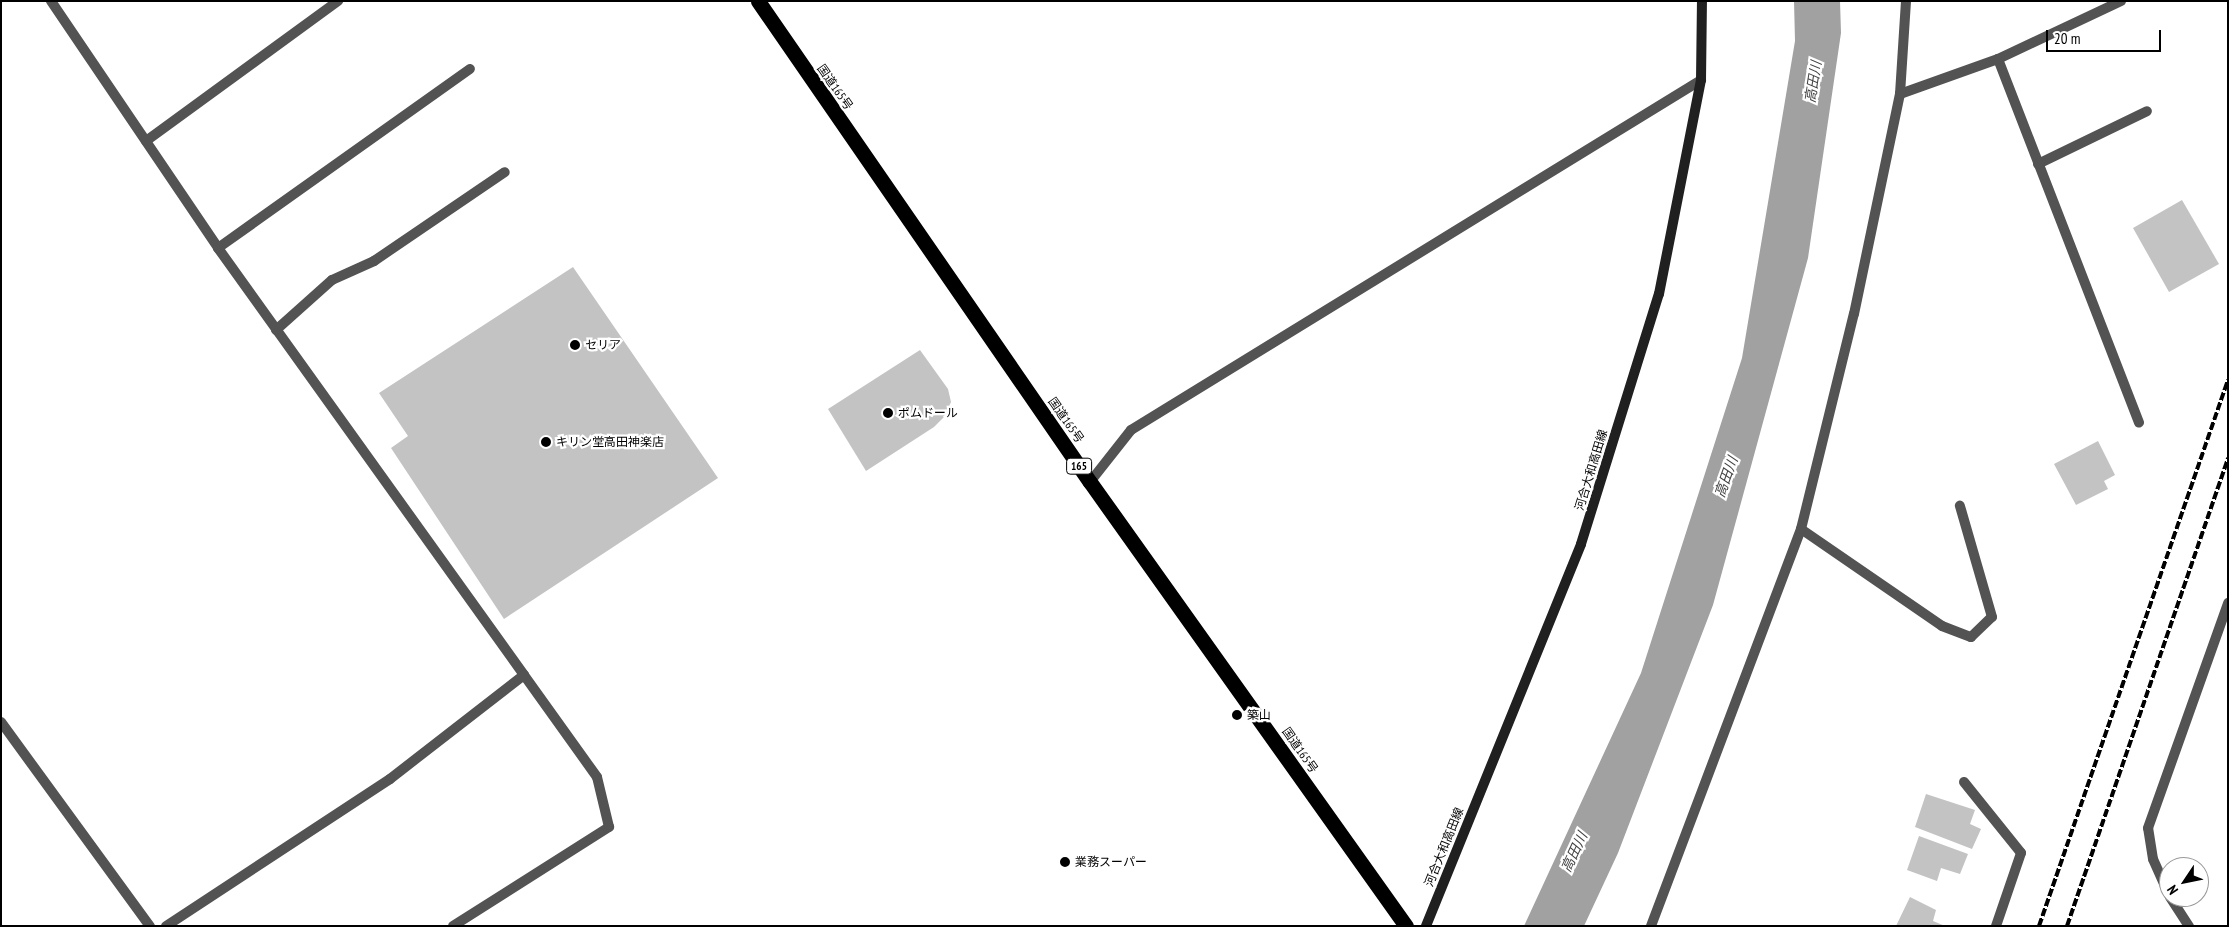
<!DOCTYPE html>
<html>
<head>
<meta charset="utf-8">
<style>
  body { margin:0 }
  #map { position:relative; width:2229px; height:927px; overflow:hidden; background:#fff; font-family:"PT Sans Narrow","Noto Sans JP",sans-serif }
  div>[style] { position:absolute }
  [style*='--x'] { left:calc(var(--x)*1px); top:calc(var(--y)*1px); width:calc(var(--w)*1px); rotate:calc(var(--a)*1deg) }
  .water>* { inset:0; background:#a1a1a1 }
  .building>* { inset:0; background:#c3c3c3 }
  .street>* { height:10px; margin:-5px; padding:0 5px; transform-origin:5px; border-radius:5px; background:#535353 }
  .secondary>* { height:10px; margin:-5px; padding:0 5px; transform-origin:5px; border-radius:5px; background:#202020 }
  .highway>* { height:15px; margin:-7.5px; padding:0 7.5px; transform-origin:7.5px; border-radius:7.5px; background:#000 }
  .rail>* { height:4px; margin-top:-2px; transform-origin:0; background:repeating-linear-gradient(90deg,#000 0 8px,transparent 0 10.5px) }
  .dots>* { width:14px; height:14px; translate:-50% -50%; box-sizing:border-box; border:2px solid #fff; border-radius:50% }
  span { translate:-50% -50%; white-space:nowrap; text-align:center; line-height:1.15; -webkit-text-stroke:4.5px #fff; paint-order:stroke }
  .shield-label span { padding:1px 4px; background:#fff; border:1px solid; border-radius:4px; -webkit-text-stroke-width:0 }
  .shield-label { font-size:11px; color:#000; font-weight:700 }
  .street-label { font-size:12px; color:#000 }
  .poi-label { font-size:12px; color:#000 }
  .left { translate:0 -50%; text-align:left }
  .water-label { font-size:14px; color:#424242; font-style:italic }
  .frame { position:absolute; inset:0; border:2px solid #000; pointer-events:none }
  .north { position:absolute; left:2159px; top:857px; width:50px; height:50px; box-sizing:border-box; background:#fff; border:1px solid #999; border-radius:50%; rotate:236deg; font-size:14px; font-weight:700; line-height:20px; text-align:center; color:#000 }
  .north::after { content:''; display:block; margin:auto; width:18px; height:22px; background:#000; clip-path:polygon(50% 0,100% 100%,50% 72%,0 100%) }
  .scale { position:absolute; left:2046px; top:30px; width:115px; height:22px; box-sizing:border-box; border:2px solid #000; border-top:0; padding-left:6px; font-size:15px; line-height:18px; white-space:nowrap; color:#000; -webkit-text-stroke:4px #fff; paint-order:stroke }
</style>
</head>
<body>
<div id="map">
  <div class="water">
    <i style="clip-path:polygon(1794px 1px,1840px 1px,1841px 33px,1808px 258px,1713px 605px,1618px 853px,1584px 926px,1524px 926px,1641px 673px,1742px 358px,1795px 41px)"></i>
  </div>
  <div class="building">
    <i style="clip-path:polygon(2182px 200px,2219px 264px,2169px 292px,2133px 228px)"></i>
    <i style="clip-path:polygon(573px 267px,718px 478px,504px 619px,391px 448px,408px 436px,379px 393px)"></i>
    <i style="clip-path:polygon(920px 350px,948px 389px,951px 402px,944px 417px,934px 427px,866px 471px,828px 409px)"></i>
    <i style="clip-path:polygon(2098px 441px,2115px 475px,2104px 481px,2108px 489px,2076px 505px,2054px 464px)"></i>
    <i style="clip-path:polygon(1926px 794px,1975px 810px,1970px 824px,1981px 829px,1972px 849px,1915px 827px)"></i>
    <i style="clip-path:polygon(1919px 836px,1968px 854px,1960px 874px,1941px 868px,1937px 881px,1907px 870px)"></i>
    <i style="clip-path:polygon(1910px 897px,1936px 910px,1933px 921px,1945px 926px,1896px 926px)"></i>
  </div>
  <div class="street">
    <i style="--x:51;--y:1;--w:298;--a:55.9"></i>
    <i style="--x:218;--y:248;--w:525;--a:54.37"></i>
    <i style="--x:524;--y:675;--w:170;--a:142.2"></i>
    <i style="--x:390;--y:779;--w:268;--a:146.7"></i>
    <i style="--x:1998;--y:59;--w:390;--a:68.8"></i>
    <i style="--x:1900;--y:94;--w:104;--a:-19.7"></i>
    <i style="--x:1998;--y:59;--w:136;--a:-25.2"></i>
    <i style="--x:146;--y:141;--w:238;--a:-36.1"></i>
    <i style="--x:2038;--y:164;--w:121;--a:-25.9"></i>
    <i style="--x:218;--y:248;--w:309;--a:-35.4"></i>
    <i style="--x:276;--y:330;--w:75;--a:-41.8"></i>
    <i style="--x:332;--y:280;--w:46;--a:-24.3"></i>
    <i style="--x:374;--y:261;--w:158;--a:-34.2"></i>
    <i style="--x:1090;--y:482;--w:66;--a:-51.7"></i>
    <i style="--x:1131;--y:430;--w:669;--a:-31.55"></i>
    <i style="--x:1801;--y:529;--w:171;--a:34.5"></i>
    <i style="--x:1942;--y:626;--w:31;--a:21"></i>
    <i style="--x:1971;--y:637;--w:29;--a:-44"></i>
    <i style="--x:1992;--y:617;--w:116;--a:-106.1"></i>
    <i style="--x:1;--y:722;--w:253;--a:53.9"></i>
    <i style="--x:1964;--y:782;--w:91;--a:51.2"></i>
    <i style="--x:2021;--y:853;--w:77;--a:108.9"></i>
    <i style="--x:2169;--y:895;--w:39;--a:-114"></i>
    <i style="--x:2153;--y:859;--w:31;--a:-99"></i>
    <i style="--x:2148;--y:828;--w:239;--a:-70.4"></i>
    <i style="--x:2170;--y:897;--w:35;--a:57"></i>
    <i style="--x:453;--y:926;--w:185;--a:-32.4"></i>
    <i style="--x:609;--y:827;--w:51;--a:-103.5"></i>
    <i style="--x:597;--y:777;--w:125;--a:-125.6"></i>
    <i style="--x:1651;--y:926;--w:424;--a:-69.3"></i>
    <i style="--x:1801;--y:529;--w:221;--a:-76.2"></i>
    <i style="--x:1854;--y:314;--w:225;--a:-78.2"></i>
    <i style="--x:1900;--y:94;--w:93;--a:-86.3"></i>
  </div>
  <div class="secondary">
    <i style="--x:1426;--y:926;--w:412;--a:-67.9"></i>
    <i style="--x:1581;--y:544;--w:262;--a:-72.7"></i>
    <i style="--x:1659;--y:294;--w:218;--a:-78.9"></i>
    <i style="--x:1701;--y:80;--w:79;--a:-89.3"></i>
  </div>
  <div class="highway">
    <i style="--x:758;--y:1;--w:584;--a:55.39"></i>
    <i style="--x:1090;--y:482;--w:545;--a:54.56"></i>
  </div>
  <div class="rail">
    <i style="--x:2039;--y:926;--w:578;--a:-70.91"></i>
    <i style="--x:2067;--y:926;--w:495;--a:-71"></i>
  </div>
  <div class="dots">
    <i style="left:575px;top:345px;background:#000"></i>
    <i style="left:888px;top:413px;background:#000"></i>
    <i style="left:546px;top:442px;background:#000"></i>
    <i style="left:1237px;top:715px;background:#000"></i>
    <i style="left:1065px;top:862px;background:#000"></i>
  </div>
  <div class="shield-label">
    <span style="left:1079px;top:466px">165</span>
  </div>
  <div class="street-label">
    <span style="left:835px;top:87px;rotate:55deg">国道165号</span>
    <span style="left:1066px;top:420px;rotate:55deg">国道165号</span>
    <span style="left:1591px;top:470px;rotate:-73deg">河合大和高田線</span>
    <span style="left:1300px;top:750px;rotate:55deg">国道165号</span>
    <span style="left:1444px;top:847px;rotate:-68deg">河合大和高田線</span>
  </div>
  <div class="poi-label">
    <span class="left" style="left:585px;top:345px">セリア</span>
    <span class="left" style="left:898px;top:413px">ポムドール</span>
    <span class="left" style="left:556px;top:442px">キリン堂高田神楽店</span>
    <span class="left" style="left:1247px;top:715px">築山</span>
    <span class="left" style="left:1075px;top:862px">業務スーパー</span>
  </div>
  <div class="water-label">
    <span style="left:1813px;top:82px;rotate:-81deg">高田川</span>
    <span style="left:1726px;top:477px;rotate:-70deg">高田川</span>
    <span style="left:1574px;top:852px;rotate:-65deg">高田川</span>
  </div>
  <div class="frame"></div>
  <div class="north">N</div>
  <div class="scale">20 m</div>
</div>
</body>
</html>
